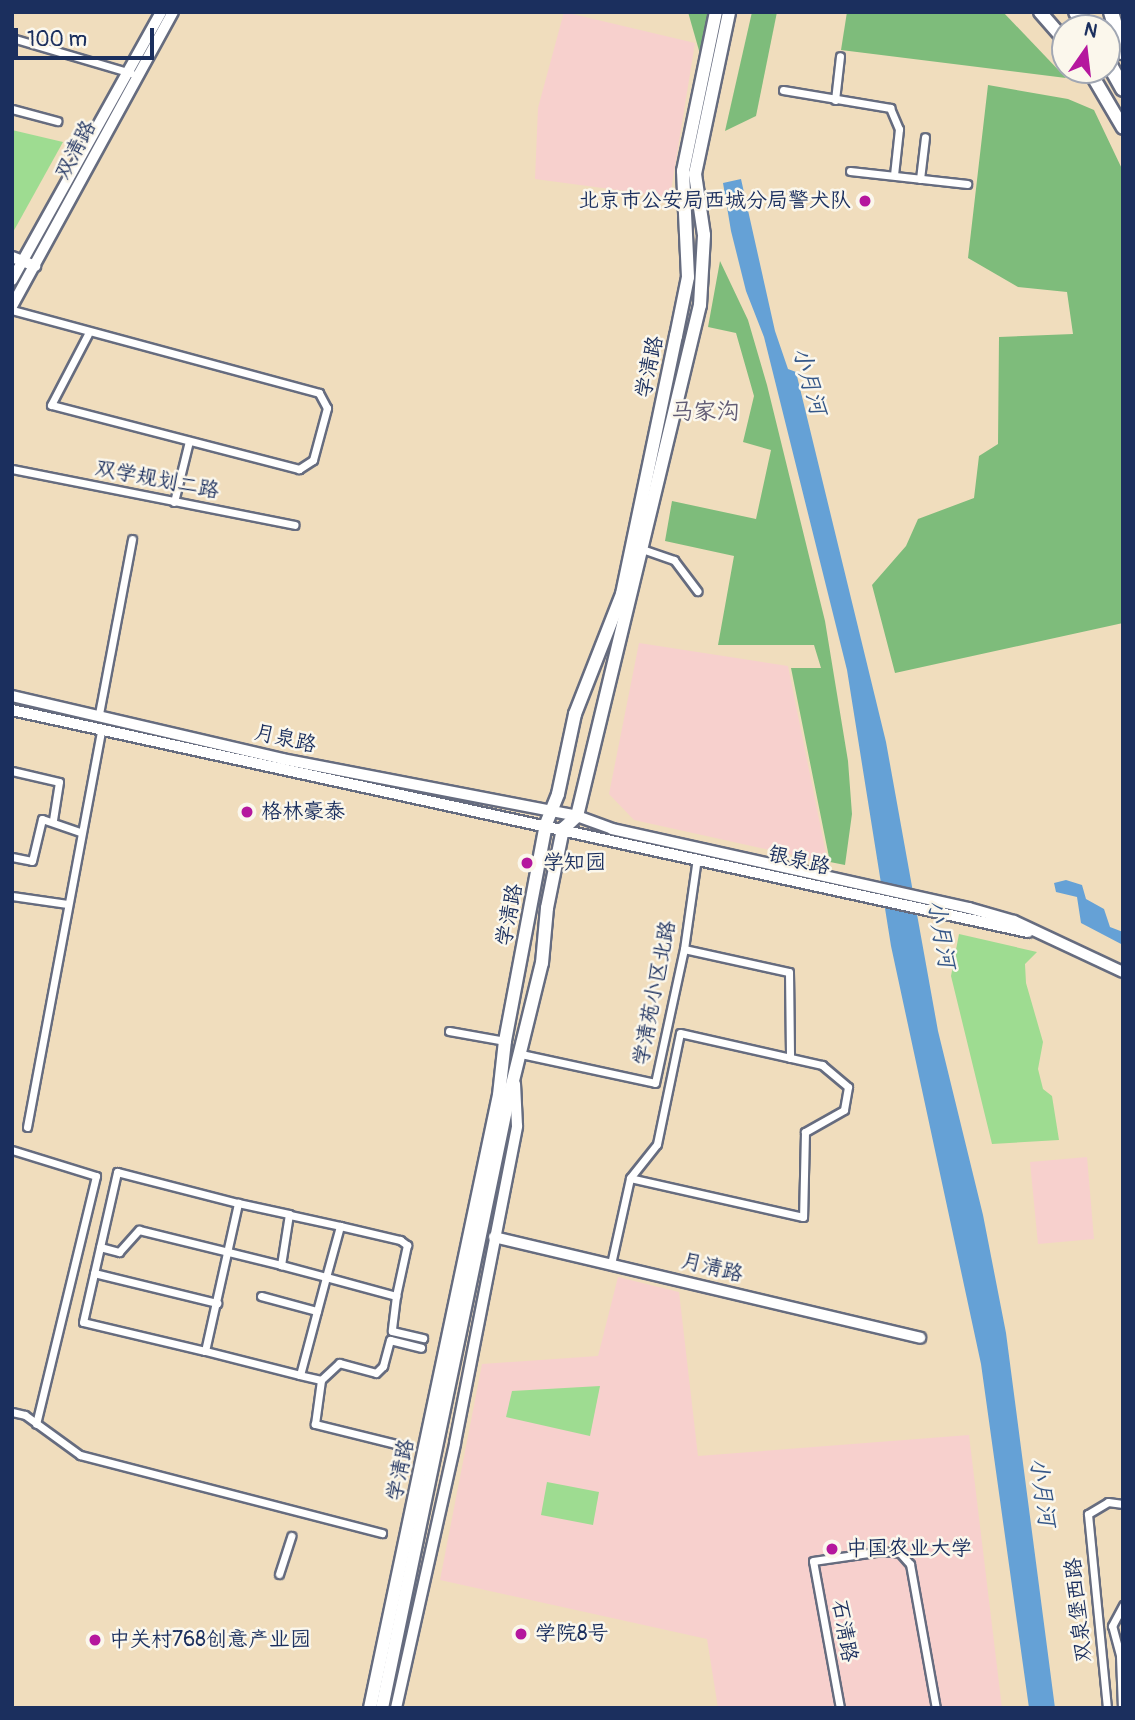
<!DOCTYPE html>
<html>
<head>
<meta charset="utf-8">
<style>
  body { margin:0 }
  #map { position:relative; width:1135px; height:1720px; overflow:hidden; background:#f0ddbd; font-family:Pangolin,"LXGW WenKai TC",sans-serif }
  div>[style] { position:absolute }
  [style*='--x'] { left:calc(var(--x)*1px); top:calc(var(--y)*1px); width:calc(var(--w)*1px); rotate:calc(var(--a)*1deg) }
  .built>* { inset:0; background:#f7d0cd }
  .green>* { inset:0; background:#9edc91 }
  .forest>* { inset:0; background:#7ebc7b }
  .water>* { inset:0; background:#65a1d6 }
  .roads { filter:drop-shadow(2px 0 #666c7f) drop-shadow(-2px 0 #666c7f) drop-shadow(0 2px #666c7f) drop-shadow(0 -2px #666c7f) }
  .minor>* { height:7px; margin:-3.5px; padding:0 3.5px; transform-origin:3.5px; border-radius:3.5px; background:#fff }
  .tertiary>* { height:10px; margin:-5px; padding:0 5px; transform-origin:5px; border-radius:5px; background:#fff }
  .secondary>* { height:10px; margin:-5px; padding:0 5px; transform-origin:5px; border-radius:5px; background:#fff }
  .primary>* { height:12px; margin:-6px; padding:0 6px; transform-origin:6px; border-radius:6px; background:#fff }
  .motorway>* { height:14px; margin:-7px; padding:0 7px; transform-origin:7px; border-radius:7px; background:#fff }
  .dots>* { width:19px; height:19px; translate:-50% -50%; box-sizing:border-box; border:4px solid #fbf7ec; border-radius:50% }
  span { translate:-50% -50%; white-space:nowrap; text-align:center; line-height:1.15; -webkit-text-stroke:5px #fbf7ec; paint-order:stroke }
  .street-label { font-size:21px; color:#1b2f5e }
  .poi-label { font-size:21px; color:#1b2f5e }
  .right { translate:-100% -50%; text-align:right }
  .left { translate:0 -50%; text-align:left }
  .water-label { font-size:23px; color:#355788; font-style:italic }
  .neighbourhood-label { font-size:23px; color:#615c75 }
  .frame { position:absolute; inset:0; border:14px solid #1b2f5e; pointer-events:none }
  .north { position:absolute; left:1051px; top:14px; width:70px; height:70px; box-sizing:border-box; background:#fbf7ec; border:2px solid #a1a7b3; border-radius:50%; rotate:14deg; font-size:19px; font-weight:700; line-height:28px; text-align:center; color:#1b2f5e }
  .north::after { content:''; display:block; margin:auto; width:24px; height:32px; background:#b5179e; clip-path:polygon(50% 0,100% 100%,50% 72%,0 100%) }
  .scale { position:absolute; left:14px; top:28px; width:140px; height:32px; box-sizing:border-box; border:4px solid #1b2f5e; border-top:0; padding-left:9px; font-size:21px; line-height:24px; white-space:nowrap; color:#1b2f5e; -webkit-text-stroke:5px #fbf7ec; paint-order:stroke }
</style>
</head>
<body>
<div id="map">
  <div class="built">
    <i style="clip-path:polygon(564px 12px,695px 43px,670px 197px,535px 179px,538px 108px)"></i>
    <i style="clip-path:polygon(639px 643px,788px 666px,828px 863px,634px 820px,609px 794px)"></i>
    <i style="clip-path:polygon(1087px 1157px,1094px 1239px,1038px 1244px,1030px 1162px)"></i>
    <i style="clip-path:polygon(618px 1277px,679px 1292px,698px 1456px,969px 1435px,1002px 1708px,718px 1708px,707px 1639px,440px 1580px,482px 1364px,598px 1356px)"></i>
  </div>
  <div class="green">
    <i style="clip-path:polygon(12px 130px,63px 142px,12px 234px)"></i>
    <i style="clip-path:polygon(959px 934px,1037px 952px,1025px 964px,1026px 983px,1043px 1042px,1038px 1069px,1043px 1089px,1052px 1096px,1059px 1140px,992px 1144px,951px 976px)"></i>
    <i style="clip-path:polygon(600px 1386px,590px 1436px,506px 1417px,512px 1391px)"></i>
    <i style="clip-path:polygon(547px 1482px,599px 1492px,593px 1525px,541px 1515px)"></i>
  </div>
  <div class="forest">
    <i style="clip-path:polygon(688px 12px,708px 12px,700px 54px)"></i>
    <i style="clip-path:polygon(752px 12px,777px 12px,756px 116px,725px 131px)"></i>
    <i style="clip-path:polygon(847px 12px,1003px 12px,1066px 78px,841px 50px)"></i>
    <i style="clip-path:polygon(988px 85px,1068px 99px,1094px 110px,1123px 171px,1123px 623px,895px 673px,872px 585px,906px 546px,918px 519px,974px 498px,979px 456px,998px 444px,999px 337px,1073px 334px,1067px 292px,1018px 287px,968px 258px)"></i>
    <i style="clip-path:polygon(720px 261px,748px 320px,767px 385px,825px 621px,848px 761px,852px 814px,845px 865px,830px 862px,791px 668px,821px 668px,814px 645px,718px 645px,734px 556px,665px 541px,672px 501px,756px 519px,771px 450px,743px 442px,754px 396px,736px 333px,708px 327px)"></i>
  </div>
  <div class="water">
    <i style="clip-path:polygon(741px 179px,775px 331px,788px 369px,796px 372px,886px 742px,938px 1031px,983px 1215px,1006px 1333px,1055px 1708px,1029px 1708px,981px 1364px,891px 946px,847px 670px,764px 337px,746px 291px,731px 231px,723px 183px)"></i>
    <i style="clip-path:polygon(1066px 880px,1082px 885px,1086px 899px,1104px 909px,1110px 927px,1123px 932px,1123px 945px,1081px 923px,1077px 897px,1056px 892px,1054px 883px)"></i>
  </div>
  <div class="roads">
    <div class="minor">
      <i style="--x:12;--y:38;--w:124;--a:16.4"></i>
      <i style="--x:783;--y:90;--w:109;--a:9.5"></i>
      <i style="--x:890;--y:108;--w:23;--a:67"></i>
      <i style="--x:899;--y:129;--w:46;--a:96.2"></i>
      <i style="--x:835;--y:100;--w:44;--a:-83.5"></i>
      <i style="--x:12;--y:109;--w:47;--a:14.9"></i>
      <i style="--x:850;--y:171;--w:118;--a:6.3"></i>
      <i style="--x:920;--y:179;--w:42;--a:-83.2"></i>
      <i style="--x:12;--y:310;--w:318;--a:15.1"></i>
      <i style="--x:319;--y:393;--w:17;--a:62"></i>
      <i style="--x:327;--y:408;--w:54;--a:105.1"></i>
      <i style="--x:313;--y:460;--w:17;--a:147"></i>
      <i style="--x:299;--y:469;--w:256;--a:-165.5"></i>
      <i style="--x:51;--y:405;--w:80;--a:-62.5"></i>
      <i style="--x:12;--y:469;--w:288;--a:11.2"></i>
      <i style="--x:174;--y:502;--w:63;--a:-76.2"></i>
      <i style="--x:642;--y:549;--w:34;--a:19"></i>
      <i style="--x:674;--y:560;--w:39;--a:53"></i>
      <i style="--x:99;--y:714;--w:178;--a:-79.3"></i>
      <i style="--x:12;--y:771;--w:48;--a:13.2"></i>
      <i style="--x:59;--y:782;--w:39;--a:99"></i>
      <i style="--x:12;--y:857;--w:20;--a:11"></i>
      <i style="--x:32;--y:861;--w:43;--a:-76.6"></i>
      <i style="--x:42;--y:819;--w:40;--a:18.9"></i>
      <i style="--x:12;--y:896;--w:56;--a:8.3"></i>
      <i style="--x:684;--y:949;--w:107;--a:12.4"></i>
      <i style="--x:789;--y:972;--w:86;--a:89.3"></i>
      <i style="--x:449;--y:1031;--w:57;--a:10.1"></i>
      <i style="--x:521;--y:1054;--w:137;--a:12.2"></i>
      <i style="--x:655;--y:1083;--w:137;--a:-77.8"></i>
      <i style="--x:684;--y:949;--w:92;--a:-81.9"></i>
      <i style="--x:27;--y:1127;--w:404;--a:-79.4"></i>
      <i style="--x:12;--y:1150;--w:88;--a:17.2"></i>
      <i style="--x:96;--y:1176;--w:255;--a:103.6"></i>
      <i style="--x:290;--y:1215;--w:51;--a:12.4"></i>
      <i style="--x:100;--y:1247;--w:20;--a:15"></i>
      <i style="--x:119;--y:1252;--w:30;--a:-48"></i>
      <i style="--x:139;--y:1230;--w:146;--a:13.8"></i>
      <i style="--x:611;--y:1264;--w:88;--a:-77.5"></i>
      <i style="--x:630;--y:1178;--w:43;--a:-51.5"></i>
      <i style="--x:657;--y:1144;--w:113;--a:-78.3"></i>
      <i style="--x:680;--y:1033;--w:146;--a:12.7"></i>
      <i style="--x:822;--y:1065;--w:34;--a:40"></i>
      <i style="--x:848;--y:1087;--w:23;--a:100"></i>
      <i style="--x:844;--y:1110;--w:45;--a:150.6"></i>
      <i style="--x:805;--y:1132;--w:85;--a:91.3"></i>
      <i style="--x:803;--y:1217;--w:177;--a:-167.3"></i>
      <i style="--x:94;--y:1273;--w:127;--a:13.7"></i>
      <i style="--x:261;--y:1296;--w:58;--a:15"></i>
      <i style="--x:205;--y:1351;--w:125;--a:-166.6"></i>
      <i style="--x:83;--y:1322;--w:154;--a:-77.2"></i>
      <i style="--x:117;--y:1172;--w:125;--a:14.4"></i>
      <i style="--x:300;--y:1375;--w:98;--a:-165.8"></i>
      <i style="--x:205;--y:1351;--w:152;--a:-77.4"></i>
      <i style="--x:238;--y:1203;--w:52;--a:12.2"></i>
      <i style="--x:289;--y:1214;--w:52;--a:98.9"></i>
      <i style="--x:281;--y:1265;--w:47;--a:14.9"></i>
      <i style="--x:326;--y:1277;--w:53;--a:-74.6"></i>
      <i style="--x:340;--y:1226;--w:62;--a:13.1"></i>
      <i style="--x:400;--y:1240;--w:9;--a:36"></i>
      <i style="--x:407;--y:1245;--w:52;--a:102.2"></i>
      <i style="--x:321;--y:1380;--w:25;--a:-43"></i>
      <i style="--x:339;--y:1363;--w:38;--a:15"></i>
      <i style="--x:376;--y:1373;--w:10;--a:-45"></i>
      <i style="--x:383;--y:1366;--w:27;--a:-75"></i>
      <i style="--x:390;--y:1340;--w:32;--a:14"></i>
      <i style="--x:12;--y:1412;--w:13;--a:13"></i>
      <i style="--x:25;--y:1415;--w:68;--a:36"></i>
      <i style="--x:80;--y:1455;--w:312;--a:14.5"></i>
      <i style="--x:400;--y:1445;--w:88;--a:-166.1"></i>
      <i style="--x:315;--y:1424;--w:44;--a:-82.2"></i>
      <i style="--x:321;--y:1380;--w:22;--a:-167"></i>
      <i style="--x:300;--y:1375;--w:101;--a:-75.1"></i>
      <i style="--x:326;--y:1277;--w:73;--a:15.2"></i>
      <i style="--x:396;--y:1296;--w:35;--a:97"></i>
      <i style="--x:392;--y:1331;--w:32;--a:13"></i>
      <i style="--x:279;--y:1574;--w:40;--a:-72"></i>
      <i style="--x:840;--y:1708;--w:149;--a:-100.4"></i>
      <i style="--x:813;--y:1561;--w:70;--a:-8.2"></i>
      <i style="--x:882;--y:1551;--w:18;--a:6"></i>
      <i style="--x:900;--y:1553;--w:15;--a:48"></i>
      <i style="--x:910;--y:1564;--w:146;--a:79.8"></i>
      <i style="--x:1107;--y:1708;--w:195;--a:-95.6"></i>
      <i style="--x:1088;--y:1514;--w:23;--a:-31"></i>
      <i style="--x:1108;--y:1502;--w:15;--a:8"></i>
      <i style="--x:1122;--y:1708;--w:53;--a:-92.2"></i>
      <i style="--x:1120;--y:1655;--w:30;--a:-105"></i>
      <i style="--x:1112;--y:1626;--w:24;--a:-62"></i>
    </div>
    <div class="tertiary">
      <i style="--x:12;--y:257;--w:25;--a:21"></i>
      <i style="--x:494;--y:1237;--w:438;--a:13.3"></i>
      <i style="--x:396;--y:1708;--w:271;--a:-77.4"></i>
      <i style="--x:455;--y:1443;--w:323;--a:-78.9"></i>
      <i style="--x:517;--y:1126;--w:42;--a:-92.7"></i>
    </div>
    <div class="secondary">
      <i style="--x:12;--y:280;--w:307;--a:-60.9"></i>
      <i style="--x:12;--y:306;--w:335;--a:-61.3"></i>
      <i style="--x:12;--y:696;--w:277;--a:13.1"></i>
      <i style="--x:282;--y:759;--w:300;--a:10.9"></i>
      <i style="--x:577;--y:816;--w:37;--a:20"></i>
      <i style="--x:612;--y:829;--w:366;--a:12.5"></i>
      <i style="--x:969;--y:908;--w:47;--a:16.1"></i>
      <i style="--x:1014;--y:921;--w:120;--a:25.1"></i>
      <i style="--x:12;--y:710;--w:1040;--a:12.33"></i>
    </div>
    <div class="primary">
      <i style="--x:1040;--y:12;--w:38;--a:49"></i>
      <i style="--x:1089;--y:70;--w:67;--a:59.6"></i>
      <i style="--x:370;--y:1708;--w:626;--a:-78.12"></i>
      <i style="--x:499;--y:1095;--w:54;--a:-83.7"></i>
      <i style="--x:505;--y:1041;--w:221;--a:-79.3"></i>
      <i style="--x:546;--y:824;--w:32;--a:-68"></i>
      <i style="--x:558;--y:794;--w:82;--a:-78"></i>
      <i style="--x:575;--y:714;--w:129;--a:-68.6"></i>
      <i style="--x:622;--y:594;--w:264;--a:-78.2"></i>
      <i style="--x:676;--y:336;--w:60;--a:-78.5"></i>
      <i style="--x:688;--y:277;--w:106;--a:-92.7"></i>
      <i style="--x:683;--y:171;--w:162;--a:-78.3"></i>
      <i style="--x:382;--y:1708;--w:616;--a:-78.29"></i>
      <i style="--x:507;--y:1105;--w:146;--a:-76.2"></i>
      <i style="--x:542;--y:963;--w:55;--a:-84.8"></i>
      <i style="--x:547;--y:908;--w:81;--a:-78.6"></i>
      <i style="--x:563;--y:829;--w:19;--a:-43"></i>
      <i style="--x:577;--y:816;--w:526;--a:-76.47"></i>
      <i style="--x:700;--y:305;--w:70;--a:-86.7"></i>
      <i style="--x:704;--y:235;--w:62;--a:-98.4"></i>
      <i style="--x:695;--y:174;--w:166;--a:-78.1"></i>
    </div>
    <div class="motorway">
      <i style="--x:1076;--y:12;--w:19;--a:55"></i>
      <i style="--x:1111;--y:12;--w:42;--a:73.3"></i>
      <i style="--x:1107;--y:60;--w:33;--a:61"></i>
    </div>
  </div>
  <div class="dots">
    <i style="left:865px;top:201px;background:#b5179e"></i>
    <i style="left:247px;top:812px;background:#b5179e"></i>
    <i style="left:527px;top:863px;background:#b5179e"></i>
    <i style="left:832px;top:1549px;background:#b5179e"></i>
    <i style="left:521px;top:1634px;background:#b5179e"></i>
    <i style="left:95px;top:1640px;background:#b5179e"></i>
  </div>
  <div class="street-label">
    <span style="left:76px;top:150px;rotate:-62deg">双清路</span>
    <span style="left:650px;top:367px;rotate:-78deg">学清路</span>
    <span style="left:157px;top:480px;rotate:11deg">双学规划二路</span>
    <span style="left:285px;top:739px;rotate:13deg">月泉路</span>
    <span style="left:799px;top:861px;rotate:13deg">银泉路</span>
    <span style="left:510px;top:915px;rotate:-79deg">学清路</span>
    <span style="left:655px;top:993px;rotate:-79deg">学清苑小区北路</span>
    <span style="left:712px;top:1268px;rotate:14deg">月清路</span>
    <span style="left:401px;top:1470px;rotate:-78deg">学清路</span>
    <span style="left:1079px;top:1610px;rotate:-96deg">双泉堡西路</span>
    <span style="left:844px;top:1631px;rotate:80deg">石清路</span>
  </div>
  <div class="poi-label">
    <span class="right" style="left:851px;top:201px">北京市公安局西城分局警犬队</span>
    <span class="left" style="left:261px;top:812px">格林豪泰</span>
    <span class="left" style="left:543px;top:863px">学知园</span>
    <span class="left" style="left:846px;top:1549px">中国农业大学</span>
    <span class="left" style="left:535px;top:1634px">学院8号</span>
    <span class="left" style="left:109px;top:1640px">中关村768创意产业园</span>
  </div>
  <div class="water-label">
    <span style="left:809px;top:381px;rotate:74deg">小月河</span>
    <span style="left:941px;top:934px;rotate:80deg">小月河</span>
    <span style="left:1042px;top:1492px;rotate:82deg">小月河</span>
  </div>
  <div class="neighbourhood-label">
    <span style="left:705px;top:412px">马家沟</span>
  </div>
  <div class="frame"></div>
  <div class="north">N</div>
  <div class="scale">100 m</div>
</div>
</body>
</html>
